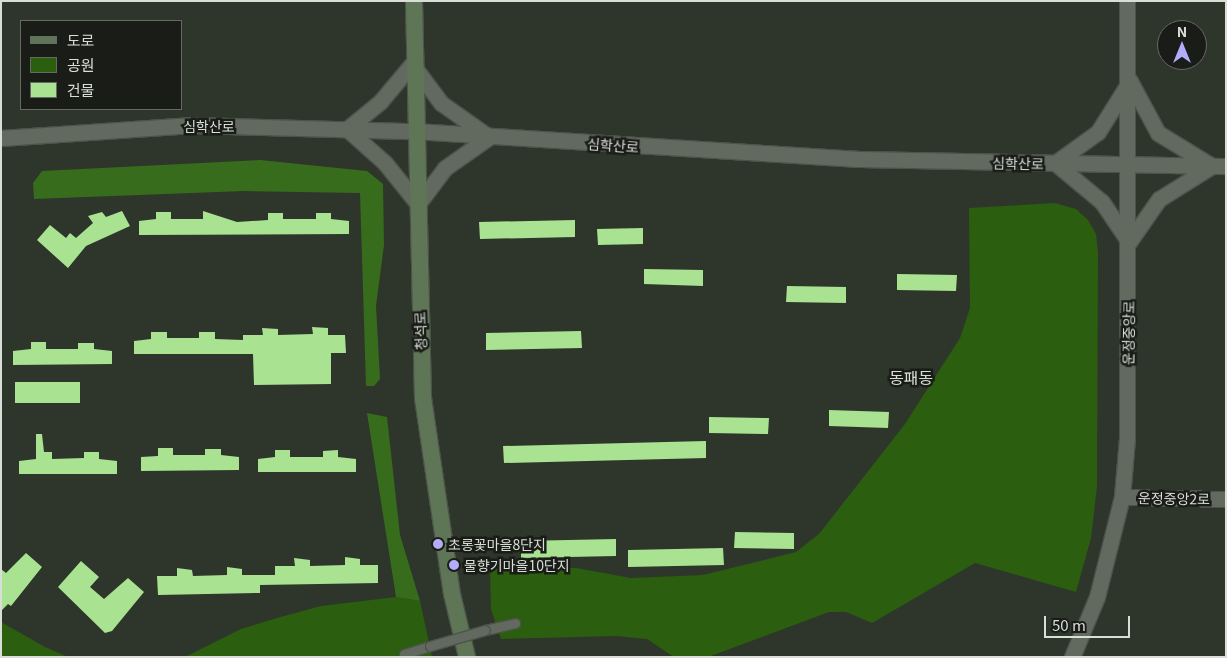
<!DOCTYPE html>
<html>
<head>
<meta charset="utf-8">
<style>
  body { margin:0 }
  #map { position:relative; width:1227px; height:658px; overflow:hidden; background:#2e362b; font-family:Georgia,"Noto Sans KR",serif }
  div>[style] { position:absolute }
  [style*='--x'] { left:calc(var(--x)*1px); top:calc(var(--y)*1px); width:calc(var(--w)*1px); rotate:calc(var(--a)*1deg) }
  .green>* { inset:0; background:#2b5e0e }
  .forest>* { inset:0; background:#376c1d }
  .building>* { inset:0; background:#a9e392 }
  .roads { filter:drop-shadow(1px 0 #4d534b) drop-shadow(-1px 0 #4d534b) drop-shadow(0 1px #4d534b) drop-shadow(0 -1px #4d534b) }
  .pedestrian>* { height:9px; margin:-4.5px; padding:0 4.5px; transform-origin:4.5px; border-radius:4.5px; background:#626a5f }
  .tertiary>* { height:15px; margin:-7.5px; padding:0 7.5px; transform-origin:7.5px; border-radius:7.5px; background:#626a5f }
  .secondary>* { height:16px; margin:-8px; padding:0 8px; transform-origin:8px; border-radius:8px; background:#5f7656 }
  .bridges { filter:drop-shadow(1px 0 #4d534b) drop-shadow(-1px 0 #4d534b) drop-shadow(0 1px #4d534b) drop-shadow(0 -1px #4d534b) }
  .pedestrian-bridge>* { height:9px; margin:-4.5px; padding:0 4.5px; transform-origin:4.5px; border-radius:4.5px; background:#626a5f }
  .dots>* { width:14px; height:14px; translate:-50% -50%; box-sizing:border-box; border:2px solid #191c17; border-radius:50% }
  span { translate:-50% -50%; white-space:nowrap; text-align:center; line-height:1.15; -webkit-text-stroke:5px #191c17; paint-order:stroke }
  .street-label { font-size:14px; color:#d9ded7 }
  .poi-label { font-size:14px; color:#d9ded7 }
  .left { translate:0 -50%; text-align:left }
  .quarter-label { font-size:16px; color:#d7e1d3 }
  .frame { position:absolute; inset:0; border:2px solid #d9ded7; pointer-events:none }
  .legend { position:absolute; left:20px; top:20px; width:162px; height:90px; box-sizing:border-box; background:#191c17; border:1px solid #666a64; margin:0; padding:6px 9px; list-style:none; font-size:15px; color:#d9ded7 }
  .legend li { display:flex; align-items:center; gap:10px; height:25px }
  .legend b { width:25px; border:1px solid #666a64 }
  .north { position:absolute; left:1157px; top:20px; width:50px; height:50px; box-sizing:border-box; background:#191c17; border:1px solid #666a64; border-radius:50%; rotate:0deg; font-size:14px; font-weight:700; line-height:20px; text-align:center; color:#d9ded7 }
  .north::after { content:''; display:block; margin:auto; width:18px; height:22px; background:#b3adf9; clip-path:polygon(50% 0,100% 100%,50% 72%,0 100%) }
  .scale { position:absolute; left:1044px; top:616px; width:86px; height:22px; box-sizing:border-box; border:2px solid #d9ded7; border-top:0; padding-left:6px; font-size:15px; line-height:18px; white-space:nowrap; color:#d9ded7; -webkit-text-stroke:4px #191c17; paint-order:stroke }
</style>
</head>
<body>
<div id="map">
  <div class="green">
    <i style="clip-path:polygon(1055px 203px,1076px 209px,1088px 220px,1096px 234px,1098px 252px,1097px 486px,1091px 538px,1076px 592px,975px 563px,872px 623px,846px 612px,829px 612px,708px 657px,674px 657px,647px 639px,616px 636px,501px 639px,491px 609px,490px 568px,576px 568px,631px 578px,703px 575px,796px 552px,819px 534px,905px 424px,960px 338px,970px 308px,969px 208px)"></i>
    <i style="clip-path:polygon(396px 597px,420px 601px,432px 657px,185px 657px,241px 629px,277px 618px,321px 606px)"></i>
    <i style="clip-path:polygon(1px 622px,45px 647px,68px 657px,1px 657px)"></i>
  </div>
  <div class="forest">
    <i style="clip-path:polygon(260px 160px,367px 171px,383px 184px,384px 245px,376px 306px,380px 379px,374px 386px,366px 386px,360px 193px,244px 191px,34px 199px,33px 183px,42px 171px)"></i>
    <i style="clip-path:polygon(367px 413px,387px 417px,400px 535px,420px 601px,396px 597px)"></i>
  </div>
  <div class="building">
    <i style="clip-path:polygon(122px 211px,130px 226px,86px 246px,68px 268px,37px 240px,50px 225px,66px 238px,70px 233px,76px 238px,93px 223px,88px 216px,102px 212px,106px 217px)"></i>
    <i style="clip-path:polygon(203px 211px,237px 222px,268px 220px,268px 213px,283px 213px,283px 219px,316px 219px,316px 213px,331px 213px,331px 219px,349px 221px,349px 234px,139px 235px,139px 221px,156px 219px,156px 212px,171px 212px,171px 219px,203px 219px)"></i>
    <i style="clip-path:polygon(575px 220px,575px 237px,480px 239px,479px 222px)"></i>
    <i style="clip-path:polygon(643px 228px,643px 244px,598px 245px,597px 229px)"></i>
    <i style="clip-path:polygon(644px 269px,703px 270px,703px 286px,644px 284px)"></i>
    <i style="clip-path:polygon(897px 274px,957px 275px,956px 291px,897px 290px)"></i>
    <i style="clip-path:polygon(787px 286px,846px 287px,846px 303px,786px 302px)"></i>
    <i style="clip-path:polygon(312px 327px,328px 328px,328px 335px,345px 335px,346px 353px,331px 353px,331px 384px,254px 385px,253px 354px,134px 354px,134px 341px,151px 339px,151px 332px,167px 332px,167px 338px,199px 338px,199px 332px,215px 332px,215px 339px,243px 340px,243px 335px,263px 335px,262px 328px,278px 329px,278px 335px,313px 334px)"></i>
    <i style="clip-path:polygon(581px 331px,582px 348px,486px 350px,486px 333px)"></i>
    <i style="clip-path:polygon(31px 342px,46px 342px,46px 349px,78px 349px,78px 343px,94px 343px,94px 349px,112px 351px,112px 364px,13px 365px,13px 351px,31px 349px)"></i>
    <i style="clip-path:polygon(15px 382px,80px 382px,80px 403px,15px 403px)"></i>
    <i style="clip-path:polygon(829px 410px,889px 412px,888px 428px,829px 426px)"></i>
    <i style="clip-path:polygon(709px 417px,769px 418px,768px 434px,709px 433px)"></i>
    <i style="clip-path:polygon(36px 434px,42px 434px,44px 452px,52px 452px,52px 459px,84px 458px,84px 452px,99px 452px,99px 459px,117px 461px,117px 474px,19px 474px,19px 461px,36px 459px)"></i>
    <i style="clip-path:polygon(706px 441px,706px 458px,504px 463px,503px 446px)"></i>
    <i style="clip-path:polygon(158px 448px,173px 448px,173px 455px,205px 455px,205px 449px,221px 449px,221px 455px,239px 457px,239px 470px,141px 471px,141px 457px,158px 456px)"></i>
    <i style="clip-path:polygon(275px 450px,290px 450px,290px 457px,323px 457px,323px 451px,338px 450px,338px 457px,356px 459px,356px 472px,258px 472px,258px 459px,275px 457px)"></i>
    <i style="clip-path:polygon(735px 532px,794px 533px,794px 549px,734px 548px)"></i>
    <i style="clip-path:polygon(616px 539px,616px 556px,521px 558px,521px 541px)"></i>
    <i style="clip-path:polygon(723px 548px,724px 565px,628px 567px,628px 550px)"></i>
    <i style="clip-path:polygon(26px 553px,42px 567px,11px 606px,8px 604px,1px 611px,1px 569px,6px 573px)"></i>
    <i style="clip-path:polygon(345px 557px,360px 559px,360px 565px,378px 565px,378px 583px,260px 585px,260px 593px,158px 595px,157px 576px,177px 576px,177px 568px,192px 570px,193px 576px,227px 575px,227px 567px,242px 569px,242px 575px,275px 575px,275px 566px,295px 566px,294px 558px,310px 560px,310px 566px,345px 565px)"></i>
    <i style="clip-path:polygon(81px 561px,99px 577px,90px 587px,104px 599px,128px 578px,144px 592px,112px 631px,105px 633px,58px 587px)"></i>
  </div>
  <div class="roads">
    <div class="pedestrian">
      <i style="--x:485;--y:630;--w:31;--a:-13"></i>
      <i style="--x:404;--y:654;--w:27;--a:-17"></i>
    </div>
    <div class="tertiary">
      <i style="--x:412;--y:64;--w:49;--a:53.4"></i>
      <i style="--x:441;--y:103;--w:59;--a:35.3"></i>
      <i style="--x:489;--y:137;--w:54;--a:144.8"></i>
      <i style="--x:445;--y:168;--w:45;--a:126.9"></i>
      <i style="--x:418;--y:204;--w:53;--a:-128.8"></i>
      <i style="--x:385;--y:163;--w:51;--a:-138.2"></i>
      <i style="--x:347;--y:129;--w:43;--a:-39.3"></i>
      <i style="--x:380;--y:102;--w:50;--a:-49.9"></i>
      <i style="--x:1130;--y:81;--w:59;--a:61.7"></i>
      <i style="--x:1158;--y:133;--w:63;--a:31.4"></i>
      <i style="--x:1212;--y:166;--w:62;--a:148.1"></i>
      <i style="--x:1159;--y:199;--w:52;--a:124.9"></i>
      <i style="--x:1129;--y:242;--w:48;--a:-124"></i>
      <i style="--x:1102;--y:202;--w:61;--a:-140.3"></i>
      <i style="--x:1055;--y:163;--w:53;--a:-35.8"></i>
      <i style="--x:1098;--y:132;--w:60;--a:-57.9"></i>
      <i style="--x:1;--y:138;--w:192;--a:-3.9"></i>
      <i style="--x:193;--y:125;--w:221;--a:1.6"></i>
      <i style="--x:414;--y:131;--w:442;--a:3.6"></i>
      <i style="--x:855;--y:159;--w:371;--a:1.1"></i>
      <i style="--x:1122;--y:497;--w:104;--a:1.1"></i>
      <i style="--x:1072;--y:657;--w:65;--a:-67.4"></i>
      <i style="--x:1097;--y:597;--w:103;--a:-76"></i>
      <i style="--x:1122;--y:497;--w:58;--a:-85.1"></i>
      <i style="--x:1127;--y:439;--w:438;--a:-90"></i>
    </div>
    <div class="secondary">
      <i style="--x:414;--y:1;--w:397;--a:88.7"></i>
      <i style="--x:423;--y:398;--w:198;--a:81.6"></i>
      <i style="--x:452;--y:594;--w:65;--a:76.6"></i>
    </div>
  </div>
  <div class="bridges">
    <div class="pedestrian-bridge">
      <i style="--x:430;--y:646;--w:57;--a:-16.2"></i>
    </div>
  </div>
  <div class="dots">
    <i style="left:438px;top:544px;background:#b3adf9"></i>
    <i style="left:454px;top:565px;background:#b3adf9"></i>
  </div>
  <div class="street-label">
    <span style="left:209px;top:126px">심학산로</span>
    <span style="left:613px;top:145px;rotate:4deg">심학산로</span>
    <span style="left:1018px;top:163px;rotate:1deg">심학산로</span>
    <span style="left:420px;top:331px;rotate:-92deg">청석로</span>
    <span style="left:1128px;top:333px;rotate:-89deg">운정중앙로</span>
    <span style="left:1174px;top:498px;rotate:1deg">운정중앙2로</span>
  </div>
  <div class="poi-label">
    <span class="left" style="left:448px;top:544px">초롱꽃마을8단지</span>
    <span class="left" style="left:464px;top:565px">물향기마을10단지</span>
  </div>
  <div class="quarter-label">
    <span style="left:911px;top:377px">동패동</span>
  </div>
  <div class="frame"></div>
  <ul class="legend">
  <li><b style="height:6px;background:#5f7656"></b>도로</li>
  <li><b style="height:14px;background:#2b5e0e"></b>공원</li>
  <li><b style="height:14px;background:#a9e392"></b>건물</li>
  </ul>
  <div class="north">N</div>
  <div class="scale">50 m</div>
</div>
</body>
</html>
